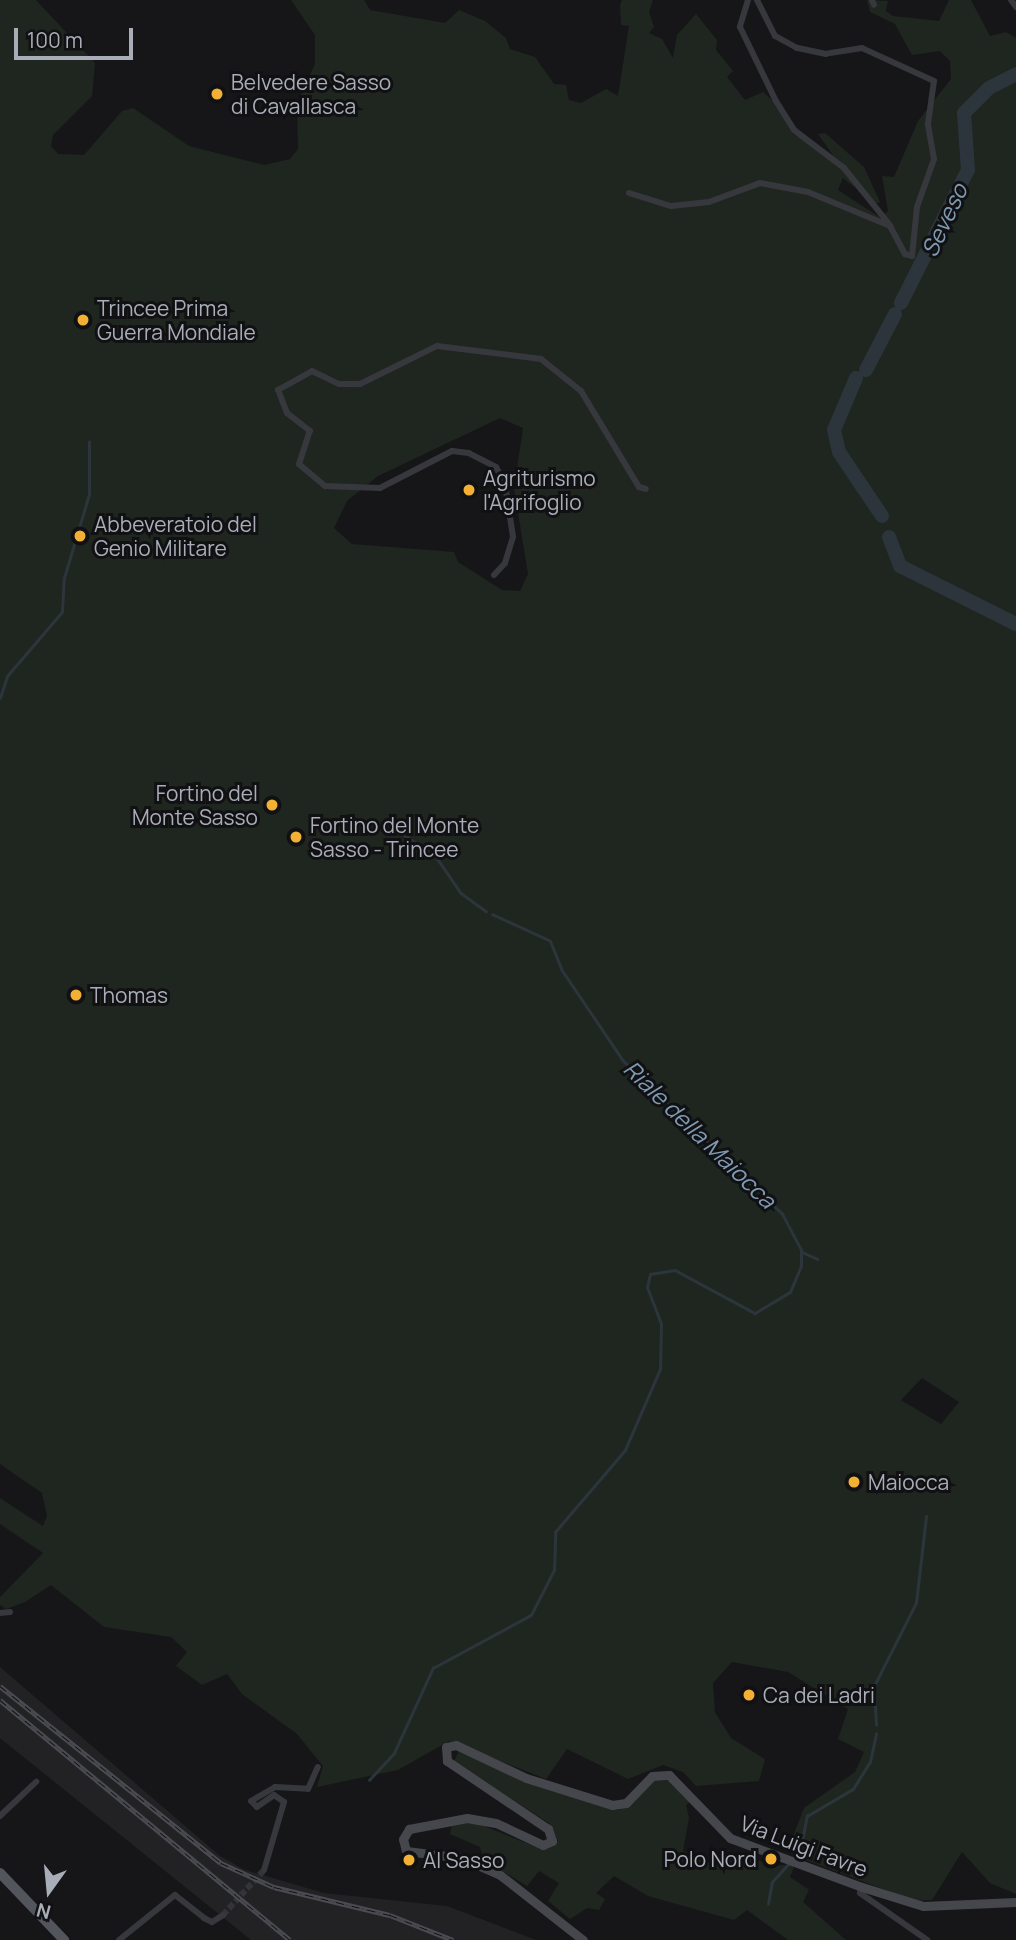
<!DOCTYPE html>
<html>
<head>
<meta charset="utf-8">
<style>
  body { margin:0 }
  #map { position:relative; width:1016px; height:1940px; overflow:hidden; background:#161618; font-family:Manrope,sans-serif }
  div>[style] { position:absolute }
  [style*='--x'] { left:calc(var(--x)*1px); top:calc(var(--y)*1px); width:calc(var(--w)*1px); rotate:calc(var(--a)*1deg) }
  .built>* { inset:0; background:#222225 }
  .green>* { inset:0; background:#1e261f }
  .stream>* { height:2.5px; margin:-1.25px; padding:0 1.25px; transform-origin:1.25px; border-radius:1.25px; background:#2c353c }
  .river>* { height:14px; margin:-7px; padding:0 7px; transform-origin:7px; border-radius:7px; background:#2c353c }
  .street-tunnel>* { height:6px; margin-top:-3px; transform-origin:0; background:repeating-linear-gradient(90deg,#333438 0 6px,transparent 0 9px) }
  .street>* { height:6px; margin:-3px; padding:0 3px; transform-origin:3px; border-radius:3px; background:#37383d }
  .secondary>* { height:9px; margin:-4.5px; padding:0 4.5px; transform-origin:4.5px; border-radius:4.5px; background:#45474d }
  .primary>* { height:10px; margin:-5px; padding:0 5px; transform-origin:5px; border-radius:5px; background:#53555c }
  .rail>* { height:5px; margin-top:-2.5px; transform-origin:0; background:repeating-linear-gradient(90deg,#111113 0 8px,#4a4c52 0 16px); box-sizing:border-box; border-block:2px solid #4a4c52 }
  .dots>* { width:19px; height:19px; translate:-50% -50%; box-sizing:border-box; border:4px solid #111113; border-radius:50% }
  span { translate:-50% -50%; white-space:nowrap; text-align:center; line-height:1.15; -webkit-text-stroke:6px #111113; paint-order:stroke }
  .poi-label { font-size:21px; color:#a8adb8 }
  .left { translate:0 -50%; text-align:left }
  .right { translate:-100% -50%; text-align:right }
  .street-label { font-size:21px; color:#a8adb8 }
  .water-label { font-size:23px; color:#7f9bb3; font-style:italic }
  .north { position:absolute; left:14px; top:1856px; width:70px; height:70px; -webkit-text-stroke:5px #111113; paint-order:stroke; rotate:195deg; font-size:19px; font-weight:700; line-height:28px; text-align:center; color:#a8adb8 }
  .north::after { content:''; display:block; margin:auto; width:24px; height:32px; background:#a8adb8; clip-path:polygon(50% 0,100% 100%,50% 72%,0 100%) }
  .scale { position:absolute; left:14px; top:28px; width:119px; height:32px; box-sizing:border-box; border:4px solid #a8adb8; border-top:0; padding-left:9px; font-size:21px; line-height:24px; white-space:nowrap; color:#a8adb8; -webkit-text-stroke:5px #111113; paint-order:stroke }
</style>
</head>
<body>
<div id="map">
  <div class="built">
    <i style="clip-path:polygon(0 1667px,220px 1856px,245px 1870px,324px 1893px,447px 1906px,536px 1940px,251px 1940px,0 1738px)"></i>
  </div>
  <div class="green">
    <i style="clip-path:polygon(evenodd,0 0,36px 0,95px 63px,92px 96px,53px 135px,51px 146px,58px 154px,84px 155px,122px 111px,133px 108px,189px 146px,264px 165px,290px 159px,298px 149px,297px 103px,315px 64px,315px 35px,291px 0,364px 0,370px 10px,445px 23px,459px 10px,485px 21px,506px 38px,510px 49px,535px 57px,554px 84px,566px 85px,569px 100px,581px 103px,606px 89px,618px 96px,629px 26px,621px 25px,620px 5px,622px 0,653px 0,649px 12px,654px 27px,649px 33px,662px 39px,673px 58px,677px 35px,696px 14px,717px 40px,716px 50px,733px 71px,727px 77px,745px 100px,763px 92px,780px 107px,793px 134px,833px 155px,818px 134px,825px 133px,864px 167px,880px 202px,875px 204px,843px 178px,838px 190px,881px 218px,888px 211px,882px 176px,894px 177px,918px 121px,951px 79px,950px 61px,940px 51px,912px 55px,895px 24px,870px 12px,867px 0,888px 1px,886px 11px,893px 16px,939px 21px,949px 0,971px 0,990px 36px,1006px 32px,1016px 38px,1016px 1894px,990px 1883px,962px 1852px,932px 1900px,915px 1901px,793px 1855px,788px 1849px,804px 1808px,855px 1772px,864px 1752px,838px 1739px,848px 1709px,788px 1672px,732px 1662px,713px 1683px,715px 1712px,731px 1738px,765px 1759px,759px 1781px,696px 1786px,683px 1772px,663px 1765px,628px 1779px,567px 1749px,546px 1779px,449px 1741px,398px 1770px,317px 1787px,323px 1766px,297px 1734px,242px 1694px,227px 1674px,202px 1685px,176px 1666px,187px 1652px,171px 1637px,104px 1627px,51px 1585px,25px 1602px,6px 1609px,0 1605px,0 1597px,43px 1553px,0 1524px,0 1498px,43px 1526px,47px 1516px,42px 1493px,0 1464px,0 0,500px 418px,523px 428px,514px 488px,528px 574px,520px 591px,502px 590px,458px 562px,454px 552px,352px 544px,334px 528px,347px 501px,378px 476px,500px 418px,0 0,922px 1378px,959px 1402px,941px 1424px,901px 1400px,922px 1378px)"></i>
    <i style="clip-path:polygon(459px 1751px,536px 1786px,618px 1810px,629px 1806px,653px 1781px,673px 1781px,692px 1800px,686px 1805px,689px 1818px,683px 1851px,706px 1858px,706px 1863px,744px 1855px,774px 1866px,795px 1864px,790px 1877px,809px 1890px,803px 1902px,846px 1940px,788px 1940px,747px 1910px,734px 1920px,648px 1896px,614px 1876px,596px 1893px,605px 1899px,599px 1910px,587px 1908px,570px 1919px,548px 1901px,559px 1883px,539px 1871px,527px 1886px,484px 1860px,480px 1847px,450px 1834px,452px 1825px,474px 1822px,543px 1850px,558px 1841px,550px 1824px,454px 1761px)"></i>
  </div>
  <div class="stream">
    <i style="--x:0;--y:698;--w:23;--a:-72"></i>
    <i style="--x:7;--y:676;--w:84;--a:-49.3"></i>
    <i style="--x:62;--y:612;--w:34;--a:-87"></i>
    <i style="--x:64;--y:578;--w:88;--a:-73.4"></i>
    <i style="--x:89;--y:494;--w:52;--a:-90"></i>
    <i style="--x:389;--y:824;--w:59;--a:35.3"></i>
    <i style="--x:437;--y:858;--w:42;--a:55.6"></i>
    <i style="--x:461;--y:893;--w:31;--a:36"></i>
    <i style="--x:802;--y:1252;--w:17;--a:24"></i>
    <i style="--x:876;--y:1725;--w:39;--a:-93"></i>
    <i style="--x:874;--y:1686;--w:93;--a:-63.2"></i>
    <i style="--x:916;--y:1603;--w:87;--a:-83.4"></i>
    <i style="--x:369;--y:1780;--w:37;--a:-47"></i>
    <i style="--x:394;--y:1753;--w:94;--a:-65.4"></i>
    <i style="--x:433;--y:1668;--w:111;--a:-28.4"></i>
    <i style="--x:531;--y:1615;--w:51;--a:-62.9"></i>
    <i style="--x:554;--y:1570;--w:38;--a:-88"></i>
    <i style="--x:555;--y:1532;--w:108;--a:-49.5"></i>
    <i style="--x:625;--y:1450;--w:88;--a:-66.6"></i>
    <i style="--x:660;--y:1369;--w:45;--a:-88.7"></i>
    <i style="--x:661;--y:1324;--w:39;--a:-111"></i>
    <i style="--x:647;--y:1288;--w:14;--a:-78"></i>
    <i style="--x:650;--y:1274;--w:25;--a:-9"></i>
    <i style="--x:675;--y:1270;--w:91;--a:28.3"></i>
    <i style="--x:755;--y:1313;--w:41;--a:-31"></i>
    <i style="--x:790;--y:1292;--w:28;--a:-67"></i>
    <i style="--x:801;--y:1266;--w:16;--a:-90"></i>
    <i style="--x:801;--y:1250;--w:41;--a:-117.8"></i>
    <i style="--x:782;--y:1214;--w:221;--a:-136.1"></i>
    <i style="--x:623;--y:1061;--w:109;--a:-124.1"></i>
    <i style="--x:562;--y:971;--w:32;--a:-112"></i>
    <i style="--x:550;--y:941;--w:63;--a:-155.5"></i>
    <i style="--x:768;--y:1904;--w:22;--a:-80"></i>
    <i style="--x:772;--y:1882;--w:42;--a:-47.9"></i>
    <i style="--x:800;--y:1851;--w:36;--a:-79"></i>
    <i style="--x:807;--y:1816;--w:53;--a:-30.4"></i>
    <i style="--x:853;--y:1789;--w:32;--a:-58"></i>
    <i style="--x:870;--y:1762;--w:29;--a:-78"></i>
  </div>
  <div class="river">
    <i style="--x:901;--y:303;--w:149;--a:-63.3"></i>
    <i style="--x:968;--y:170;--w:57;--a:-94"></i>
    <i style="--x:964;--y:113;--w:35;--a:-45"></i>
    <i style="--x:989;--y:88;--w:30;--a:-27"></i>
    <i style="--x:866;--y:370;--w:63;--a:-62.6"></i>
    <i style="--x:856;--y:378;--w:56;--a:112.9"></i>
    <i style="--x:834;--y:430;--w:23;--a:77"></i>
    <i style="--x:839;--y:452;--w:77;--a:56.1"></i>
    <i style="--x:889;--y:537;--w:31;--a:69"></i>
    <i style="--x:900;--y:566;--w:130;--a:26.6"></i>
  </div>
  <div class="street-tunnel">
    <i style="--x:223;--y:1915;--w:61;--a:-47.7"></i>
  </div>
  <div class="street">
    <i style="--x:748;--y:0;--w:28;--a:107"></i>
    <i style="--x:740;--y:27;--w:82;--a:64.1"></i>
    <i style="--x:776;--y:101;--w:34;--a:58"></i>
    <i style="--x:794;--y:130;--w:63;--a:37.2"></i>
    <i style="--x:844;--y:168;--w:72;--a:51.2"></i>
    <i style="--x:872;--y:0;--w:5;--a:68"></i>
    <i style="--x:1011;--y:0;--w:9;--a:54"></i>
    <i style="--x:629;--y:193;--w:44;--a:17.2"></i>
    <i style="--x:671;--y:206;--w:38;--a:-6"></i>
    <i style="--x:709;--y:202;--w:54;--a:-20.4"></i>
    <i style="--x:760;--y:183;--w:49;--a:10.6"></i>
    <i style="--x:808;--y:192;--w:89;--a:22.5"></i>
    <i style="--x:890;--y:226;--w:32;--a:62"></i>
    <i style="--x:905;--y:254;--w:7;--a:16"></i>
    <i style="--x:912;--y:256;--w:49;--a:-84.2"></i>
    <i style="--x:917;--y:207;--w:51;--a:-70.5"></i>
    <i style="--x:934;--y:159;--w:36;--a:-100"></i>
    <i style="--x:928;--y:124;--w:43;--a:-82.1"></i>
    <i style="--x:934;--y:81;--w:79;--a:-155.4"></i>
    <i style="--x:862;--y:48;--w:36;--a:171"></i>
    <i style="--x:826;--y:54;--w:30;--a:-168"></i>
    <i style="--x:797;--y:48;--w:25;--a:-151"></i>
    <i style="--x:775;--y:36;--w:40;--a:-116.6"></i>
    <i style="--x:494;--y:575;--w:16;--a:-47"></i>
    <i style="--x:505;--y:563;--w:27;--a:-73"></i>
    <i style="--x:513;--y:537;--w:54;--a:-98.6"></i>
    <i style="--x:505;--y:484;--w:19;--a:-118"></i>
    <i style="--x:496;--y:467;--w:30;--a:-153"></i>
    <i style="--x:469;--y:453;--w:17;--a:-173"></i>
    <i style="--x:452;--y:451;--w:81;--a:152.8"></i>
    <i style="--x:380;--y:488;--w:55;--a:-177.9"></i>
    <i style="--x:325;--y:486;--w:34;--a:-140"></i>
    <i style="--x:299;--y:464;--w:35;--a:-72"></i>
    <i style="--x:310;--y:431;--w:29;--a:-142"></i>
    <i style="--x:287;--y:413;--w:25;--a:-111"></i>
    <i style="--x:278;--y:390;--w:39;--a:-29"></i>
    <i style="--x:312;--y:371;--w:30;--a:26"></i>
    <i style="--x:339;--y:384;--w:21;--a:0"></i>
    <i style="--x:360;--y:384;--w:86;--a:-26.3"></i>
    <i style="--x:437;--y:346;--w:105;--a:7.1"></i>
    <i style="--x:541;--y:359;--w:51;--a:38.7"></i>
    <i style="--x:581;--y:391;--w:112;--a:58.9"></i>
    <i style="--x:639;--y:487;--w:7;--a:16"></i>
    <i style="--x:0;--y:1613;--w:10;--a:-6"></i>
    <i style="--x:0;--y:1816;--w:50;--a:-43.4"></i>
    <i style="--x:264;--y:1870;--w:71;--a:-73.6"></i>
    <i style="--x:284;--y:1802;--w:12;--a:-145"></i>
    <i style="--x:274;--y:1795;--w:21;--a:145"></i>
    <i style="--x:257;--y:1807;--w:8;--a:-135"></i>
    <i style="--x:251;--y:1801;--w:28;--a:-30"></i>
    <i style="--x:275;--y:1787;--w:33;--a:3"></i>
    <i style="--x:308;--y:1789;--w:24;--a:-66"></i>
    <i style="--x:862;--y:1887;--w:6;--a:108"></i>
    <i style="--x:860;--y:1893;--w:82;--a:35"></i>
    <i style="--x:119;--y:1940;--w:72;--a:-38.8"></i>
    <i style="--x:175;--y:1895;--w:37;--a:38"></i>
    <i style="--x:204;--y:1918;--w:9;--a:27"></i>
    <i style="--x:212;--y:1922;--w:13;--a:-32"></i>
  </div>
  <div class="secondary">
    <i style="--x:583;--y:1940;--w:105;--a:-141.9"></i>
    <i style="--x:500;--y:1875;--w:42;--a:-155.9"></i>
    <i style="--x:462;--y:1858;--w:56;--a:-172.9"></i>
    <i style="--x:406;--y:1851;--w:12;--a:-104"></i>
    <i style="--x:403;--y:1839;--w:12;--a:-59"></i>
    <i style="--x:409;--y:1829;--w:59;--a:-10.7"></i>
    <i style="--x:467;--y:1818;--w:29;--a:10"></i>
    <i style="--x:496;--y:1823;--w:52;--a:25.1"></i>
    <i style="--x:543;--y:1845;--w:10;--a:-24"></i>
    <i style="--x:552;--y:1841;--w:13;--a:-108"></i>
    <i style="--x:548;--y:1829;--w:122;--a:-146"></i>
    <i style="--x:447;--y:1761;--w:14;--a:-94"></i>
    <i style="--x:446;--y:1747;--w:10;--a:-11"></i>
    <i style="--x:456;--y:1745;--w:77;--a:25.2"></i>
    <i style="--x:526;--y:1778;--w:90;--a:17.4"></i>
    <i style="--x:612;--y:1805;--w:14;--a:-8"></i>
    <i style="--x:626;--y:1803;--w:37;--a:-46"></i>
    <i style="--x:652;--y:1776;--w:17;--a:-3"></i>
    <i style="--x:669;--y:1775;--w:88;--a:45.9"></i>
    <i style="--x:730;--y:1838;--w:141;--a:20.4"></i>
    <i style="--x:862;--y:1887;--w:64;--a:17.3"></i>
    <i style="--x:923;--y:1906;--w:93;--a:-2.5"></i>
  </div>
  <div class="primary">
    <i style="--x:0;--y:1873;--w:93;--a:46.3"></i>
  </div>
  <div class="rail">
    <i style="--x:0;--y:1686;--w:283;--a:38.7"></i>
    <i style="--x:221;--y:1863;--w:58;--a:24.4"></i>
    <i style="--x:274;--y:1887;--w:119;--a:13.6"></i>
    <i style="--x:390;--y:1915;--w:68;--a:21.6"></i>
    <i style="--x:0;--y:1700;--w:376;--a:39.6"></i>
  </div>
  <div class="dots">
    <i style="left:217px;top:94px;background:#f2b134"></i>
    <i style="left:83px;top:320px;background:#f2b134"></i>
    <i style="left:469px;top:490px;background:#f2b134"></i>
    <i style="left:80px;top:536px;background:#f2b134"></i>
    <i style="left:272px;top:805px;background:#f2b134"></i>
    <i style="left:296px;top:837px;background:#f2b134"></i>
    <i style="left:76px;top:995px;background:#f2b134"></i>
    <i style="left:854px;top:1482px;background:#f2b134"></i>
    <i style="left:749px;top:1695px;background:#f2b134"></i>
    <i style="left:771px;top:1859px;background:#f2b134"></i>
    <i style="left:409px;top:1860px;background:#f2b134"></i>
  </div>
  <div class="poi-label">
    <span class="left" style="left:231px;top:94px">Belvedere Sasso<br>di Cavallasca</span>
    <span class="left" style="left:97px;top:320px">Trincee Prima<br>Guerra Mondiale</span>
    <span class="left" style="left:483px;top:490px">Agriturismo<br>l'Agrifoglio</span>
    <span class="left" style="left:94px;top:536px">Abbeveratoio del<br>Genio Militare</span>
    <span class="right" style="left:258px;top:805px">Fortino del<br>Monte Sasso</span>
    <span class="left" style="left:310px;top:837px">Fortino del Monte<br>Sasso - Trincee</span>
    <span class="left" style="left:90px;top:995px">Thomas</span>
    <span class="left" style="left:868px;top:1482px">Maiocca</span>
    <span class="left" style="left:763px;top:1695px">Ca dei Ladri</span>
    <span class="right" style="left:757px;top:1859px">Polo Nord</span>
    <span class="left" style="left:423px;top:1860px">Al Sasso</span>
  </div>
  <div class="street-label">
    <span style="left:804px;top:1846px;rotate:21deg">Via Luigi Favre</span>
  </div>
  <div class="water-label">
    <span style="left:944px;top:220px;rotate:-65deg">Seveso</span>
    <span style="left:700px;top:1134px;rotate:44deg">Riale della Maiocca</span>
  </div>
  <div class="north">N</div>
  <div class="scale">100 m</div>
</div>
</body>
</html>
